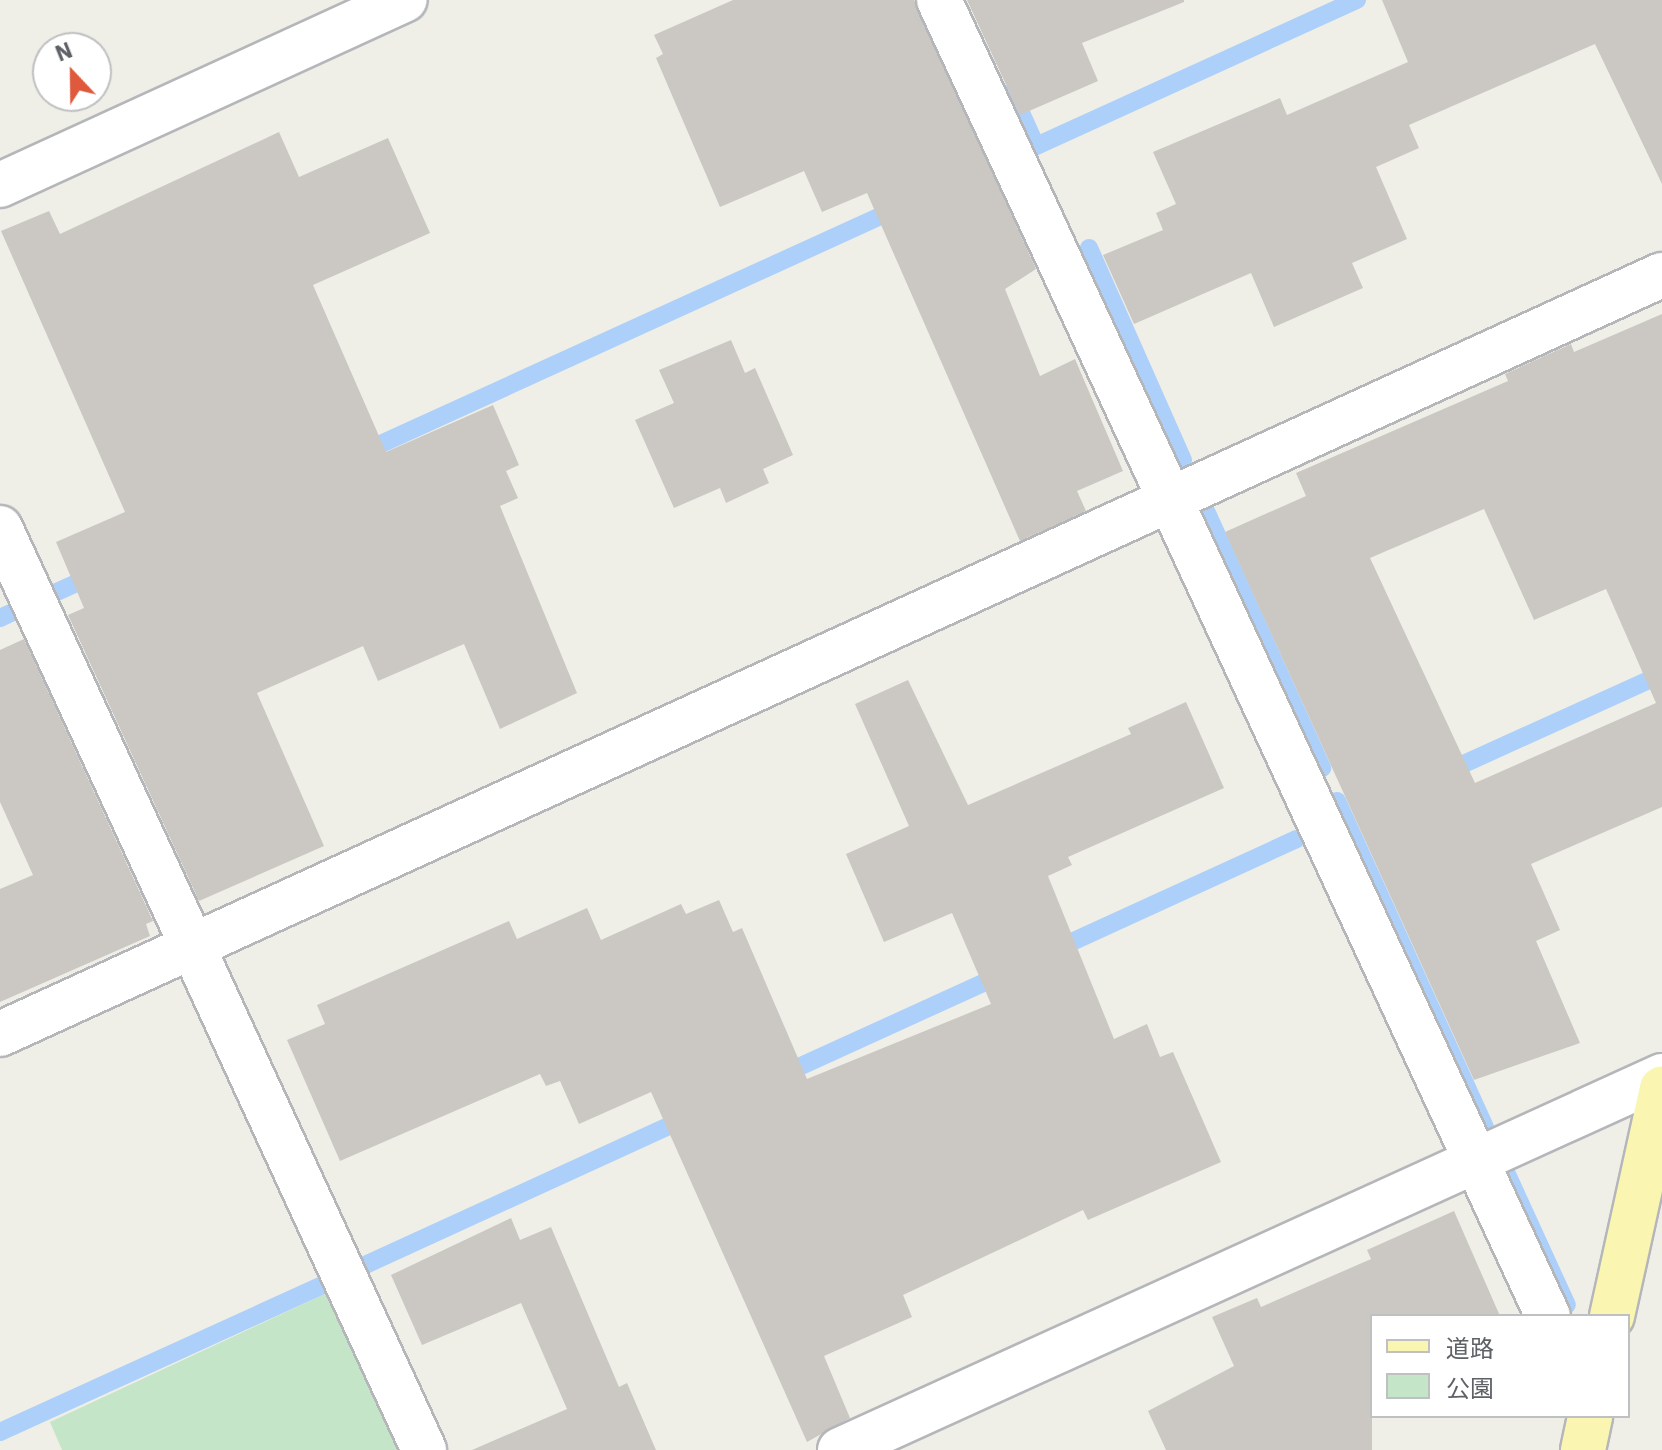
<!DOCTYPE html>
<html>
<head>
<meta charset="utf-8">
<style>
  body { margin:0 }
  #map { position:relative; width:1662px; height:1450px; overflow:hidden; background:#efeee7; font-family:"IBM Plex Sans","Noto Sans JP",sans-serif }
  div>[style] { position:absolute }
  [style*='--x'] { left:calc(var(--x)*1px); top:calc(var(--y)*1px); width:calc(var(--w)*1px); rotate:calc(var(--a)*1deg) }
  .green>* { inset:0; background:#c5e5c8 }
  .stream>* { height:18px; margin:-9px; padding:0 9px; transform-origin:9px; border-radius:9px; background:#acd0fa }
  .building>* { inset:0; background:#cbc8c4 }
  .roads { filter:drop-shadow(2px 0 #b4b6ba) drop-shadow(-2px 0 #b4b6ba) drop-shadow(0 2px #b4b6ba) drop-shadow(0 -2px #b4b6ba) }
  .minor>* { height:44px; margin:-22px; padding:0 22px; transform-origin:22px; border-radius:22px; background:#fff }
  .major>* { height:44px; margin:-22px; padding:0 22px; transform-origin:22px; border-radius:22px; background:#faf6b1 }
  span { translate:-50% -50%; white-space:nowrap; text-align:center; line-height:1.15; -webkit-text-stroke:7px #fff; paint-order:stroke }
  .legend { position:absolute; left:1370px; top:1314px; width:260px; height:104px; box-sizing:border-box; background:#fff; border:2px solid #bfc0c2; margin:0; padding:10px 14px; list-style:none; font-size:24px; color:#5e6166 }
  .legend li { display:flex; align-items:center; gap:16px; height:40px }
  .legend b { width:40px; border:2px solid #bfc0c2 }
  .north { position:absolute; left:32px; top:32px; width:80px; height:80px; box-sizing:border-box; background:#fff; border:2px solid #bfc0c2; border-radius:50%; rotate:338deg; font-size:22px; font-weight:700; line-height:32px; text-align:center; color:#5e6166 }
  .north::after { content:''; display:block; margin:auto; width:28px; height:36px; background:#df5a3d; clip-path:polygon(50% 0,100% 100%,50% 72%,0 100%) }
</style>
</head>
<body>
<div id="map">
  <div class="green">
    <i style="clip-path:polygon(331px 1291px,404px 1450px,62px 1450px,50px 1422px)"></i>
  </div>
  <div class="stream">
    <i style="--x:1012;--y:93;--w:58;--a:65.6"></i>
    <i style="--x:1034;--y:147;--w:355;--a:-24.5"></i>
    <i style="--x:1089;--y:248;--w:232;--a:66.1"></i>
    <i style="--x:361;--y:453;--w:590;--a:-24.52"></i>
    <i style="--x:1207;--y:513;--w:280;--a:65.7"></i>
    <i style="--x:48;--y:596;--w:51;--a:-24.5"></i>
    <i style="--x:0;--y:618;--w:14;--a:-25"></i>
    <i style="--x:1446;--y:772;--w:237;--a:-24.4"></i>
    <i style="--x:1337;--y:801;--w:358;--a:65.6"></i>
    <i style="--x:1052;--y:951;--w:269;--a:-24.6"></i>
    <i style="--x:779;--y:1076;--w:246;--a:-24.5"></i>
    <i style="--x:1506;--y:1172;--w:146;--a:65.4"></i>
    <i style="--x:363;--y:1266;--w:356;--a:-24.6"></i>
    <i style="--x:0;--y:1432;--w:354;--a:-24.5"></i>
  </div>
  <div class="building">
    <i style="clip-path:polygon(733px 0,914px 0,1036px 269px,1005px 289px,1040px 376px,1075px 359px,1123px 471px,1077px 491px,1086px 511px,1020px 541px,867px 193px,822px 212px,804px 171px,720px 207px,656px 58px,663px 54px,654px 35px)"></i>
    <i style="clip-path:polygon(967px 0,1184px 0,1184px 2px,1082px 43px,1098px 81px,1020px 115px)"></i>
    <i style="clip-path:polygon(1382px 0,1662px 0,1662px 184px,1595px 44px,1409px 125px,1419px 148px,1376px 167px,1407px 239px,1352px 263px,1363px 288px,1274px 327px,1251px 273px,1134px 324px,1103px 255px,1163px 230px,1156px 213px,1176px 204px,1153px 152px,1280px 98px,1287px 115px,1408px 62px)"></i>
    <i style="clip-path:polygon(279px 132px,299px 177px,388px 138px,430px 233px,313px 285px,386px 452px,493px 405px,519px 465px,506px 471px,518px 498px,500px 506px,577px 693px,500px 729px,464px 644px,378px 681px,363px 646px,257px 693px,324px 846px,199px 901px,68px 615px,84px 608px,56px 542px,125px 512px,1px 231px,49px 211px,60px 234px)"></i>
    <i style="clip-path:polygon(evenodd,1662px 314px,1662px 807px,1531px 864px,1560px 930px,1536px 941px,1580px 1043px,1474px 1080px,1225px 532px,1306px 496px,1296px 473px,1508px 381px,1505px 374px,1571px 344px,1574px 352px,1662px 314px,1484px 509px,1534px 620px,1606px 589px,1656px 703px,1475px 783px,1370px 558px,1484px 509px)"></i>
    <i style="clip-path:polygon(731px 340px,745px 373px,755px 368px,793px 455px,763px 469px,769px 483px,726px 503px,720px 488px,674px 508px,635px 420px,674px 403px,659px 370px)"></i>
    <i style="clip-path:polygon(24px 639px,153px 921px,146px 924px,150px 936px,0 1002px,0 889px,33px 875px,0 802px,0 650px)"></i>
    <i style="clip-path:polygon(908px 680px,968px 805px,1131px 734px,1128px 728px,1186px 702px,1224px 788px,1068px 857px,1072px 865px,1048px 876px,1114px 1039px,1147px 1024px,1160px 1057px,1173px 1052px,1221px 1162px,1088px 1220px,1083px 1210px,903px 1295px,912px 1317px,824px 1356px,850px 1418px,807px 1442px,651px 1092px,579px 1124px,560px 1081px,546px 1086px,540px 1074px,340px 1161px,287px 1040px,325px 1024px,317px 1005px,509px 921px,517px 939px,587px 908px,601px 940px,681px 904px,686px 914px,719px 900px,733px 932px,742px 928px,807px 1079px,991px 1004px,952px 913px,884px 942px,846px 854px,909px 826px,855px 704px)"></i>
    <i style="clip-path:polygon(1454px 1211px,1500px 1316px,1372px 1316px,1372px 1450px,1166px 1450px,1148px 1411px,1234px 1366px,1212px 1317px,1257px 1298px,1261px 1307px,1371px 1259px,1367px 1250px)"></i>
    <i style="clip-path:polygon(511px 1218px,520px 1240px,551px 1227px,619px 1387px,627px 1383px,656px 1450px,472px 1450px,567px 1409px,521px 1303px,422px 1345px,391px 1275px)"></i>
  </div>
  <div class="roads">
    <div class="minor">
      <i style="--x:939;--y:0;--w:1450;--a:65.17"></i>
      <i style="--x:0;--y:185;--w:445;--a:-24.6"></i>
      <i style="--x:0;--y:528;--w:1015;--a:65.3"></i>
      <i style="--x:0;--y:1034;--w:1827;--a:-24.55"></i>
      <i style="--x:840;--y:1450;--w:903;--a:-24.46"></i>
    </div>
    <div class="major">
      <i style="--x:1612;--y:1316;--w:233;--a:-77.6"></i>
      <i style="--x:1583;--y:1450;--w:35;--a:-78"></i>
    </div>
  </div>
  <ul class="legend">
  <li><b style="height:10px;background:#faf6b1"></b>道路</li>
  <li><b style="height:22px;background:#c5e5c8"></b>公園</li>
  </ul>
  <div class="north">N</div>
</div>
</body>
</html>
